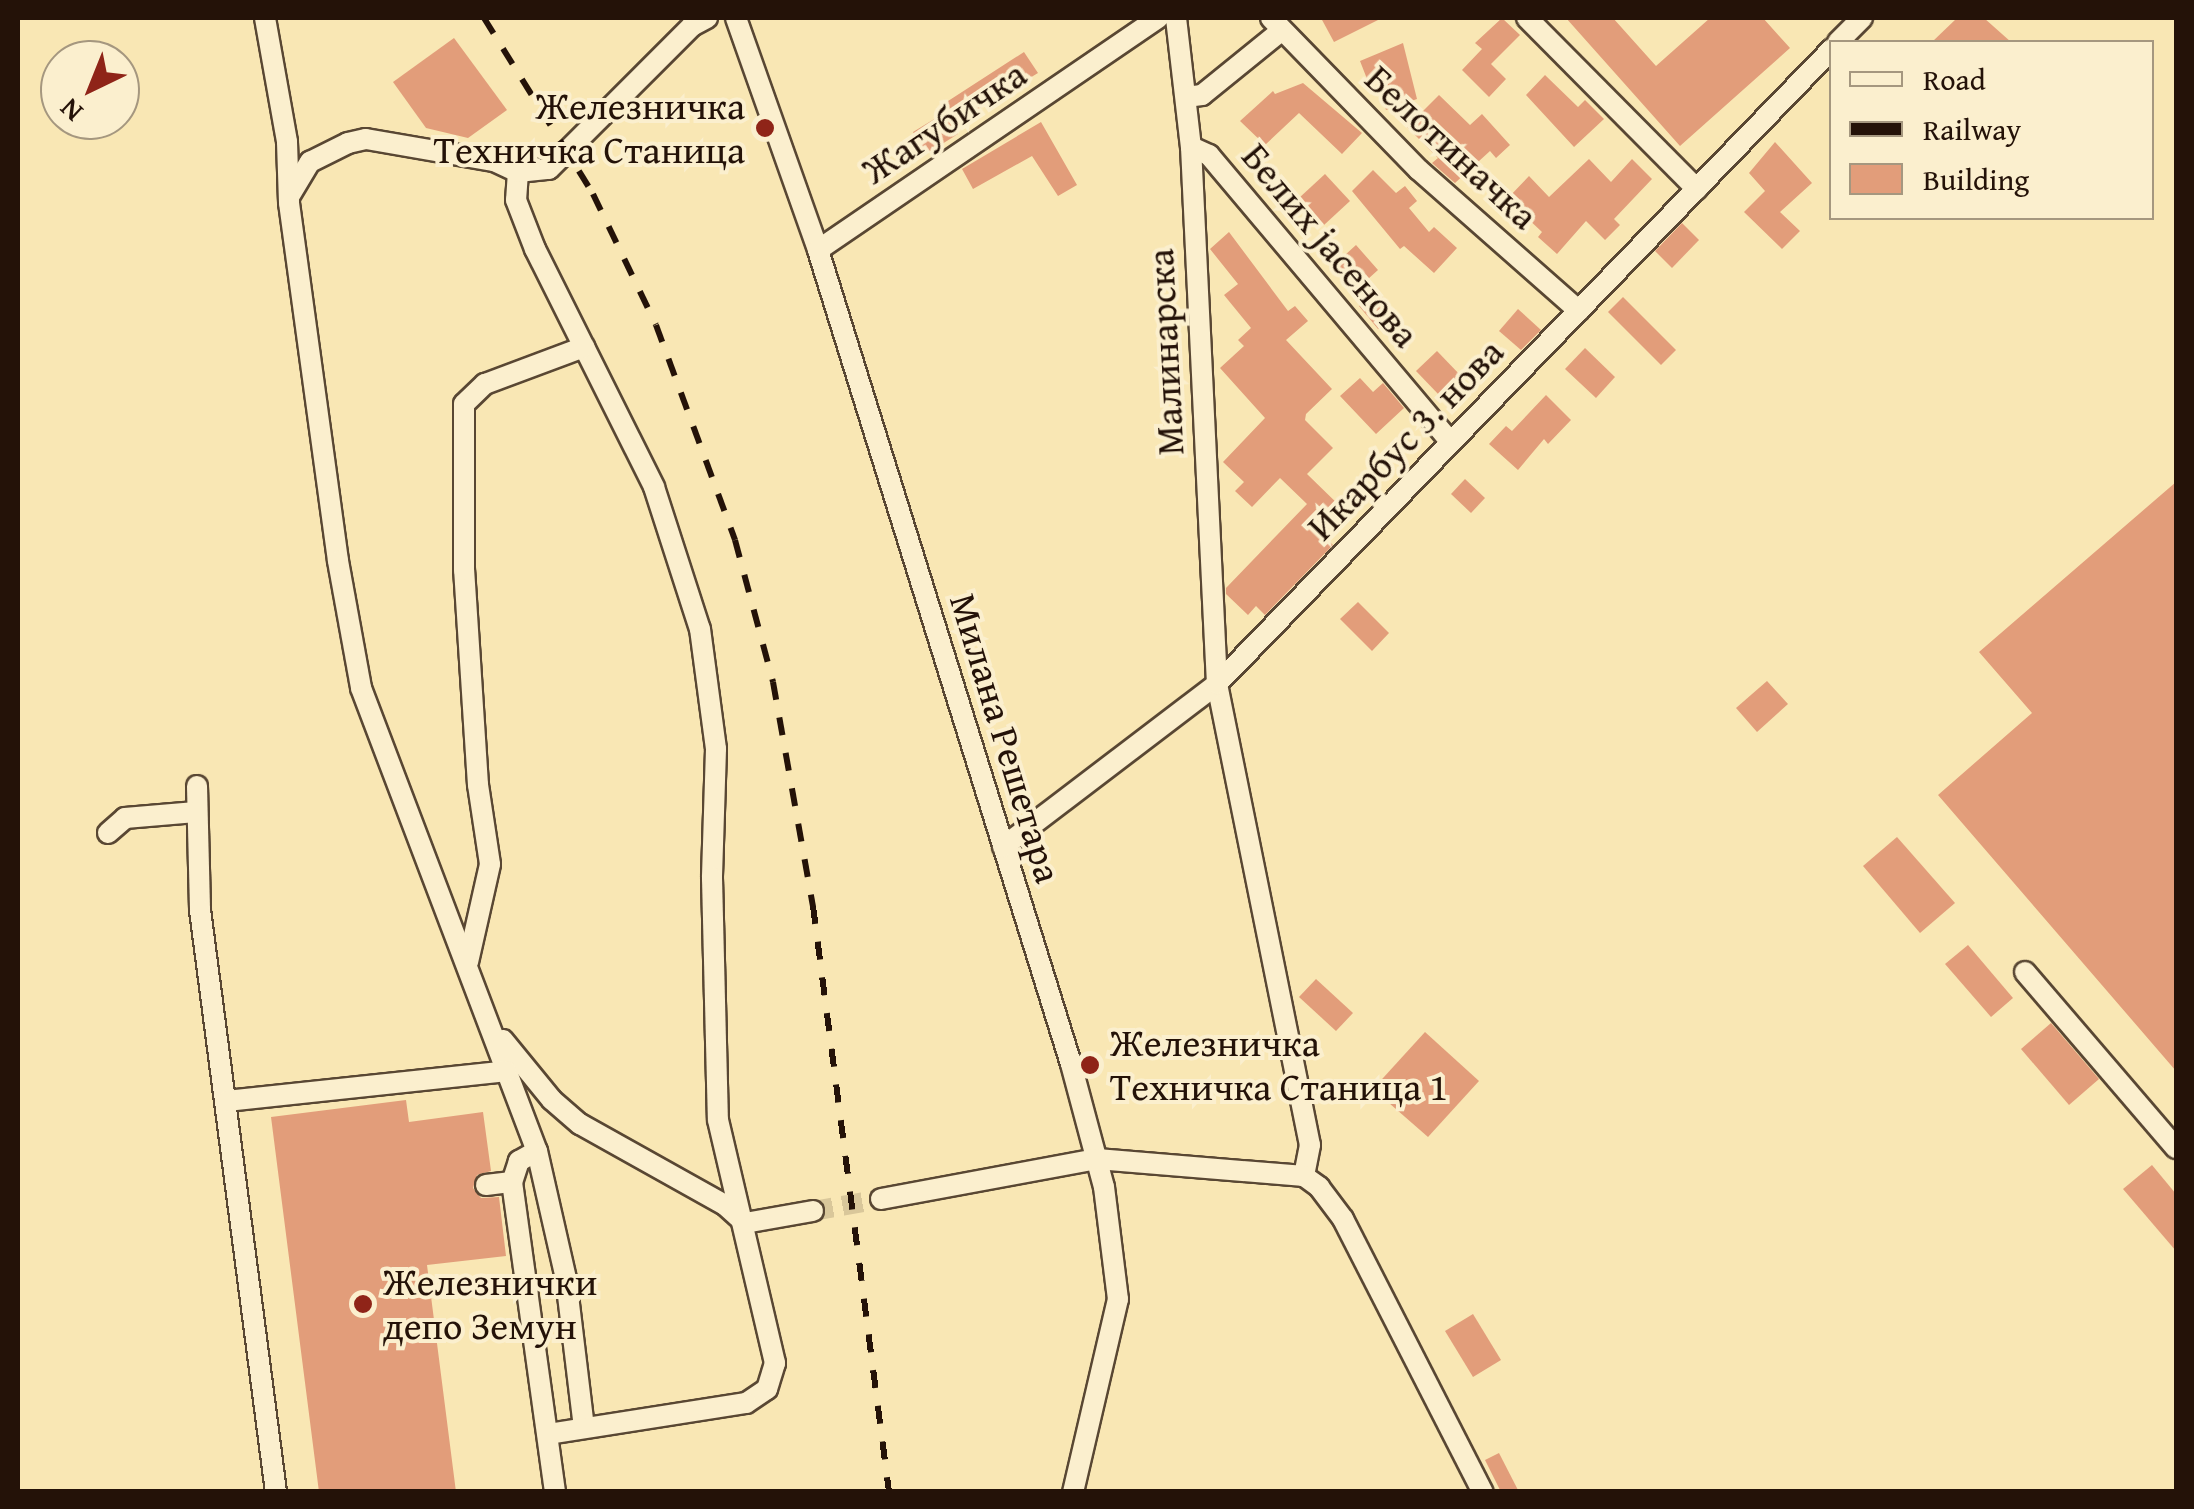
<!DOCTYPE html>
<html>
<head>
<meta charset="utf-8">
<style>
  body { margin:0 }
  #map { position:relative; width:2194px; height:1509px; overflow:hidden; background:#f9e7b4; font-family:"Gentium Book Plus",serif }
  div>[style] { position:absolute }
  [style*='--x'] { left:calc(var(--x)*1px); top:calc(var(--y)*1px); width:calc(var(--w)*1px); rotate:calc(var(--a)*1deg) }
  .building>* { inset:0; background:#e29d7a }
  .minor-tunnel>* { height:20px; margin-top:-10px; transform-origin:0; background:repeating-linear-gradient(90deg,#d9c79a 0 20px,transparent 0 30px) }
  .roads { filter:drop-shadow(2px 0 #594733) drop-shadow(-2px 0 #594733) drop-shadow(0 2px #594733) drop-shadow(0 -2px #594733) }
  .minor>* { height:20px; margin:-10px; padding:0 10px; transform-origin:10px; border-radius:10px; background:#fbefce }
  .rail>* { height:6px; margin-top:-3px; transform-origin:0; background:repeating-linear-gradient(90deg,#241208 0 18px,transparent 0 36px) }
  .dots>* { width:28px; height:28px; translate:-50% -50%; box-sizing:border-box; border:5px solid #fbefce; border-radius:50% }
  span { translate:-50% -50%; white-space:nowrap; text-align:center; line-height:1.15; -webkit-text-stroke:8px #fbefce; paint-order:stroke }
  .poi-label { font-size:38px; color:#241208 }
  .right { translate:-100% -50%; text-align:right }
  .left { translate:0 -50%; text-align:left }
  .street-label { font-size:38px; color:#241208 }
  .frame { position:absolute; inset:0; border:20px solid #241208; pointer-events:none }
  .legend { position:absolute; left:1829px; top:40px; width:325px; height:180px; box-sizing:border-box; background:#fbefce; border:2px solid #a5977f; margin:0; padding:12px 18px; list-style:none; font-size:30px; color:#241208 }
  .legend li { display:flex; align-items:center; gap:20px; height:50px }
  .legend b { width:50px; border:2px solid #a5977f }
  .north { position:absolute; left:40px; top:40px; width:100px; height:100px; box-sizing:border-box; background:#fbefce; border:2px solid #a5977f; border-radius:50%; rotate:223deg; font-size:28px; font-weight:700; line-height:40px; text-align:center; color:#241208 }
  .north::after { content:''; display:block; margin:auto; width:35px; height:45px; background:#8f2418; clip-path:polygon(50% 0,100% 100%,50% 72%,0 100%) }
</style>
</head>
<body>
<div id="map">
  <div class="building">
    <i style="clip-path:polygon(1321px 18px,1382px 18px,1334px 42px)"></i>
    <i style="clip-path:polygon(1502px 18px,1520px 35px,1491px 64px,1506px 79px,1489px 97px,1462px 70px,1482px 49px,1475px 43px)"></i>
    <i style="clip-path:polygon(1566px 18px,1613px 18px,1656px 66px,1710px 18px,1763px 18px,1790px 48px,1680px 146px)"></i>
    <i style="clip-path:polygon(1957px 18px,1984px 18px,2011px 42px,1932px 42px)"></i>
    <i style="clip-path:polygon(454px 38px,507px 110px,468px 138px,426px 128px,393px 82px)"></i>
    <i style="clip-path:polygon(1403px 43px,1417px 99px,1386px 110px,1376px 81px,1369px 84px,1360px 61px)"></i>
    <i style="clip-path:polygon(1024px 52px,1038px 73px,952px 125px,958px 134px,926px 154px,913px 132px,949px 110px,945px 103px)"></i>
    <i style="clip-path:polygon(1545px 75px,1578px 107px,1585px 100px,1604px 119px,1574px 147px,1526px 95px)"></i>
    <i style="clip-path:polygon(1303px 83px,1362px 133px,1342px 154px,1299px 113px,1265px 145px,1240px 121px,1273px 91px,1275px 94px)"></i>
    <i style="clip-path:polygon(1439px 95px,1470px 125px,1482px 114px,1510px 145px,1496px 158px,1490px 151px,1455px 183px,1432px 163px,1438px 158px,1407px 127px)"></i>
    <i style="clip-path:polygon(1041px 122px,1077px 185px,1058px 196px,1032px 156px,973px 189px,962px 169px)"></i>
    <i style="clip-path:polygon(1775px 142px,1812px 183px,1780px 212px,1800px 231px,1782px 249px,1744px 212px,1765px 191px,1749px 173px)"></i>
    <i style="clip-path:polygon(1589px 159px,1611px 182px,1632px 159px,1652px 179px,1614px 219px,1620px 225px,1605px 240px,1586px 221px,1557px 254px,1538px 237px,1542px 232px,1507px 199px,1529px 176px,1549px 197px)"></i>
    <i style="clip-path:polygon(1373px 170px,1396px 193px,1405px 186px,1417px 201px,1409px 208px,1429px 232px,1434px 227px,1457px 248px,1434px 273px,1404px 246px,1400px 249px,1352px 191px)"></i>
    <i style="clip-path:polygon(1325px 174px,1350px 201px,1324px 225px,1299px 198px)"></i>
    <i style="clip-path:polygon(1682px 223px,1699px 240px,1672px 268px,1655px 251px)"></i>
    <i style="clip-path:polygon(1229px 232px,1288px 311px,1295px 306px,1308px 321px,1286px 340px,1332px 389px,1306px 414px,1305px 420px,1333px 448px,1307px 474px,1344px 510px,1323px 535px,1333px 545px,1265px 615px,1256px 606px,1248px 615px,1226px 594px,1226px 588px,1307px 504px,1280px 478px,1252px 507px,1235px 491px,1244px 482px,1223px 462px,1265px 418px,1220px 368px,1244px 346px,1238px 340px,1251px 328px,1224px 295px,1238px 284px,1210px 249px)"></i>
    <i style="clip-path:polygon(1356px 245px,1378px 270px,1368px 279px,1397px 315px,1378px 329px,1359px 306px,1365px 301px,1333px 266px)"></i>
    <i style="clip-path:polygon(1623px 297px,1676px 350px,1661px 365px,1608px 312px)"></i>
    <i style="clip-path:polygon(1518px 309px,1541px 330px,1521px 350px,1499px 331px)"></i>
    <i style="clip-path:polygon(1585px 348px,1615px 377px,1596px 398px,1565px 369px)"></i>
    <i style="clip-path:polygon(1437px 351px,1462px 377px,1441px 397px,1416px 371px)"></i>
    <i style="clip-path:polygon(1360px 378px,1373px 392px,1383px 383px,1404px 408px,1376px 434px,1340px 396px)"></i>
    <i style="clip-path:polygon(1546px 395px,1571px 420px,1548px 444px,1544px 439px,1518px 470px,1489px 444px,1506px 426px,1512px 431px)"></i>
    <i style="clip-path:polygon(1465px 479px,1485px 498px,1471px 513px,1451px 494px)"></i>
    <i style="clip-path:polygon(2176px 482px,2176px 1071px,1938px 795px,2032px 713px,1979px 652px)"></i>
    <i style="clip-path:polygon(1358px 602px,1389px 633px,1372px 651px,1340px 619px)"></i>
    <i style="clip-path:polygon(1767px 681px,1788px 704px,1757px 732px,1736px 708px)"></i>
    <i style="clip-path:polygon(1897px 837px,1955px 903px,1920px 933px,1863px 866px)"></i>
    <i style="clip-path:polygon(1968px 945px,2013px 998px,1991px 1017px,1945px 964px)"></i>
    <i style="clip-path:polygon(1316px 979px,1353px 1013px,1336px 1031px,1299px 997px)"></i>
    <i style="clip-path:polygon(2051px 1023px,2099px 1079px,2069px 1105px,2021px 1049px)"></i>
    <i style="clip-path:polygon(1425px 1032px,1479px 1081px,1428px 1137px,1373px 1089px)"></i>
    <i style="clip-path:polygon(406px 1100px,409px 1122px,483px 1112px,491px 1171px,477px 1175px,473px 1188px,481px 1198px,499px 1197px,506px 1256px,427px 1265px,456px 1492px,319px 1492px,271px 1117px)"></i>
    <i style="clip-path:polygon(2152px 1165px,2176px 1194px,2176px 1251px,2123px 1189px)"></i>
    <i style="clip-path:polygon(1473px 1314px,1501px 1360px,1473px 1377px,1445px 1331px)"></i>
    <i style="clip-path:polygon(1499px 1453px,1519px 1492px,1501px 1492px,1485px 1460px)"></i>
  </div>
  <div class="minor-tunnel">
    <i style="--x:813;--y:1211;--w:69;--a:-10"></i>
  </div>
  <div class="roads">
    <div class="minor">
      <i style="--x:265;--y:18;--w:126;--a:79.9"></i>
      <i style="--x:287;--y:142;--w:61;--a:88.1"></i>
      <i style="--x:289;--y:203;--w:361;--a:82.2"></i>
      <i style="--x:338;--y:561;--w:129;--a:79.7"></i>
      <i style="--x:361;--y:688;--w:495;--a:69.2"></i>
      <i style="--x:537;--y:1151;--w:131;--a:77.2"></i>
      <i style="--x:566;--y:1279;--w:149;--a:83.1"></i>
      <i style="--x:736;--y:18;--w:246;--a:70.5"></i>
      <i style="--x:818;--y:250;--w:852;--a:72.73"></i>
      <i style="--x:1071;--y:1064;--w:127;--a:75"></i>
      <i style="--x:1104;--y:1187;--w:113;--a:82.9"></i>
      <i style="--x:1118;--y:1299;--w:198;--a:103.1"></i>
      <i style="--x:1176;--y:18;--w:130;--a:83.4"></i>
      <i style="--x:1191;--y:147;--w:538;--a:87.23"></i>
      <i style="--x:1217;--y:684;--w:470;--a:78.6"></i>
      <i style="--x:1310;--y:1145;--w:32;--a:101"></i>
      <i style="--x:1271;--y:18;--w:212;--a:45.8"></i>
      <i style="--x:1419;--y:170;--w:213;--a:41.4"></i>
      <i style="--x:1527;--y:18;--w:241;--a:45.2"></i>
      <i style="--x:1838;--y:42;--w:34;--a:-45"></i>
      <i style="--x:1186;--y:97;--w:16;--a:-7"></i>
      <i style="--x:1202;--y:95;--w:102;--a:-39"></i>
      <i style="--x:1191;--y:147;--w:20;--a:24"></i>
      <i style="--x:1209;--y:155;--w:374;--a:49.9"></i>
      <i style="--x:518;--y:172;--w:28;--a:94"></i>
      <i style="--x:516;--y:200;--w:53;--a:68.8"></i>
      <i style="--x:535;--y:249;--w:266;--a:63.4"></i>
      <i style="--x:654;--y:487;--w:149;--a:72.1"></i>
      <i style="--x:700;--y:629;--w:121;--a:82.4"></i>
      <i style="--x:716;--y:749;--w:129;--a:91.8"></i>
      <i style="--x:712;--y:878;--w:242;--a:88.6"></i>
      <i style="--x:718;--y:1120;--w:250;--a:76.8"></i>
      <i style="--x:775;--y:1363;--w:27;--a:107"></i>
      <i style="--x:767;--y:1389;--w:25;--a:146"></i>
      <i style="--x:746;--y:1403;--w:199;--a:171.1"></i>
      <i style="--x:290;--y:195;--w:39;--a:-59"></i>
      <i style="--x:310;--y:162;--w:42;--a:-26.6"></i>
      <i style="--x:348;--y:143;--w:18;--a:-13"></i>
      <i style="--x:366;--y:139;--w:130;--a:9.8"></i>
      <i style="--x:494;--y:161;--w:26;--a:25"></i>
      <i style="--x:518;--y:172;--w:31;--a:-6"></i>
      <i style="--x:549;--y:169;--w:202;--a:-45"></i>
      <i style="--x:692;--y:26;--w:17;--a:-28"></i>
      <i style="--x:818;--y:250;--w:412;--a:-34.3"></i>
      <i style="--x:197;--y:786;--w:124;--a:88.6"></i>
      <i style="--x:200;--y:910;--w:587;--a:82.56"></i>
      <i style="--x:108;--y:833;--w:23;--a:-41"></i>
      <i style="--x:125;--y:818;--w:71;--a:-4.8"></i>
      <i style="--x:1003;--y:847;--w:269;--a:-37.3"></i>
      <i style="--x:1217;--y:684;--w:884;--a:-45.92"></i>
      <i style="--x:468;--y:962;--w:100;--a:-77.3"></i>
      <i style="--x:490;--y:864;--w:80;--a:-98.6"></i>
      <i style="--x:478;--y:785;--w:215;--a:-93.7"></i>
      <i style="--x:464;--y:570;--w:166;--a:-90"></i>
      <i style="--x:464;--y:404;--w:29;--a:-44"></i>
      <i style="--x:485;--y:384;--w:106;--a:-20.5"></i>
      <i style="--x:2025;--y:972;--w:232;--a:49.4"></i>
      <i style="--x:503;--y:1040;--w:77;--a:50.8"></i>
      <i style="--x:552;--y:1100;--w:37;--a:41"></i>
      <i style="--x:580;--y:1124;--w:166;--a:29.2"></i>
      <i style="--x:725;--y:1205;--w:25;--a:42"></i>
      <i style="--x:227;--y:1101;--w:281;--a:-6.1"></i>
      <i style="--x:537;--y:1151;--w:21;--a:151"></i>
      <i style="--x:519;--y:1161;--w:22;--a:108"></i>
      <i style="--x:512;--y:1182;--w:313;--a:82.1"></i>
      <i style="--x:486;--y:1185;--w:26;--a:-7"></i>
      <i style="--x:881;--y:1199;--w:220;--a:-10.5"></i>
      <i style="--x:1097;--y:1159;--w:208;--a:4.7"></i>
      <i style="--x:1304;--y:1176;--w:19;--a:36"></i>
      <i style="--x:1319;--y:1187;--w:40;--a:53"></i>
      <i style="--x:1343;--y:1219;--w:307;--a:62.9"></i>
      <i style="--x:745;--y:1223;--w:69;--a:-10"></i>
    </div>
  </div>
  <div class="rail">
    <i style="--x:484;--y:18;--w:207;--a:58.2"></i>
    <i style="--x:593;--y:194;--w:145;--a:64.3"></i>
    <i style="--x:656;--y:325;--w:229;--a:69.8"></i>
    <i style="--x:735;--y:540;--w:147;--a:75"></i>
    <i style="--x:773;--y:682;--w:228;--a:79.9"></i>
    <i style="--x:813;--y:906;--w:591;--a:82.61"></i>
  </div>
  <div class="dots">
    <i style="left:765px;top:128px;background:#8f2418"></i>
    <i style="left:1090px;top:1065px;background:#8f2418"></i>
    <i style="left:363px;top:1304px;background:#8f2418"></i>
  </div>
  <div class="poi-label">
    <span class="right" style="left:745px;top:128px">Железничка<br>Техничка Станица</span>
    <span class="left" style="left:1110px;top:1065px">Железничка<br>Техничка Станица 1</span>
    <span class="left" style="left:383px;top:1304px">Железнички<br>депо Земун</span>
  </div>
  <div class="street-label">
    <span style="left:944px;top:122px;rotate:-34deg">Жагубичка</span>
    <span style="left:1452px;top:147px;rotate:43deg">Белотиначка</span>
    <span style="left:1331px;top:245px;rotate:50deg">Белих јасенова</span>
    <span style="left:1165px;top:352px;rotate:-93deg">Малинарска</span>
    <span style="left:1405px;top:439px;rotate:-46deg">Икарбус 3. нова</span>
    <span style="left:1006px;top:738px;rotate:73deg">Милана Решетара</span>
  </div>
  <div class="frame"></div>
  <ul class="legend">
  <li><b style="height:12px;background:#fbefce"></b>Road</li>
  <li><b style="height:12px;background:#241208"></b>Railway</li>
  <li><b style="height:28px;background:#e29d7a"></b>Building</li>
  </ul>
  <div class="north">N</div>
</div>
</body>
</html>
